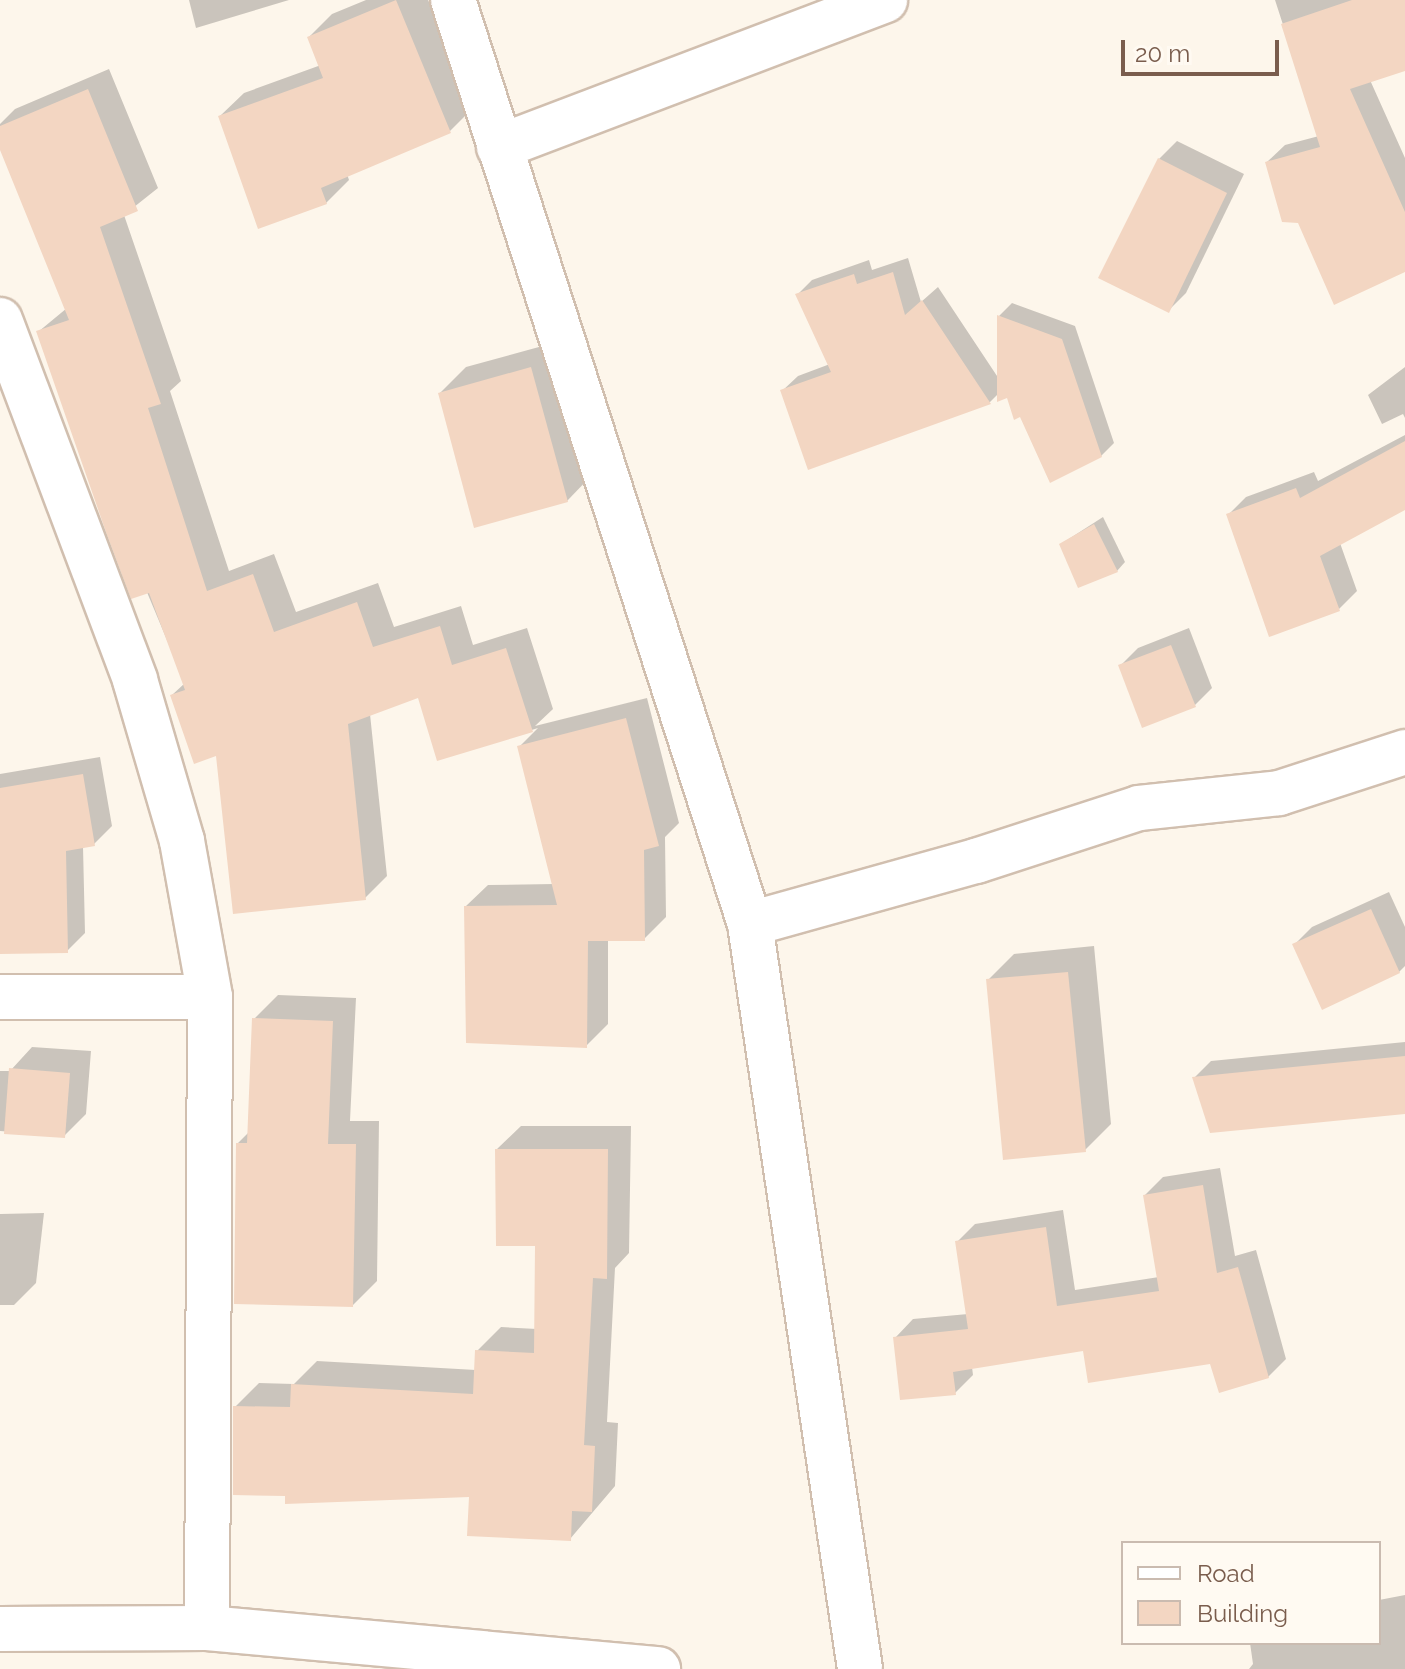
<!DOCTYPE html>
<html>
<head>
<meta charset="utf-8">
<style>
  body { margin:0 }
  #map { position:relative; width:1405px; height:1669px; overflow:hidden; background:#fdf6eb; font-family:Raleway,sans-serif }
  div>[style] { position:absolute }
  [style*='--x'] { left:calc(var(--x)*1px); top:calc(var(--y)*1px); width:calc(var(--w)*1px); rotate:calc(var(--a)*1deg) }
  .shadow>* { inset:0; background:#0003 }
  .building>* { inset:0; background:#f3d6c2 }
  .roads { filter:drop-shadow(2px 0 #d1bfaf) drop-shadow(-2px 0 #d1bfaf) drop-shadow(0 2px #d1bfaf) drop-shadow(0 -2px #d1bfaf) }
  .minor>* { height:44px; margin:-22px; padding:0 22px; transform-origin:22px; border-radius:22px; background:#fff }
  span { translate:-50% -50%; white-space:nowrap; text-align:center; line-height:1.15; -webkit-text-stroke:8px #fffaf2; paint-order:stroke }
  .legend { position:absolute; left:1121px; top:1541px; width:260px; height:104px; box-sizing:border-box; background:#fffaf2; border:2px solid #cabbb0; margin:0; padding:10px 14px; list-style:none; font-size:24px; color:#7a5d4d }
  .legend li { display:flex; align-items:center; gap:16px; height:40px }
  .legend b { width:40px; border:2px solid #cabbb0 }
  .scale { position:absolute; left:1121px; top:40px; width:158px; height:36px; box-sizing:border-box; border:4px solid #7a5d4d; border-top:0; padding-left:10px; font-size:24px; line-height:28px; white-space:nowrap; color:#7a5d4d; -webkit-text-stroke:6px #fffaf2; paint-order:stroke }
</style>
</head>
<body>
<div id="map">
  <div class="shadow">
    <i style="clip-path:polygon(189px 0,289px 0,196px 28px)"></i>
    <i style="clip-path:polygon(366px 0,428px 0,473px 108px,450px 131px,347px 174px,349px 180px,326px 203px,220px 116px,244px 93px,321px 65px,309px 37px,332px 14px)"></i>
    <i style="clip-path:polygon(1275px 0,1405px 0,1405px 69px,1370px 80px,1405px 158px,1405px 270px,1299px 222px,1267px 162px,1285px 145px,1319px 136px)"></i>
    <i style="clip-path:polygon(109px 69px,158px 188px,124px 215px,181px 381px,170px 391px,229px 571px,274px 554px,296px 612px,378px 583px,394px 627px,461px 606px,473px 645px,527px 628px,553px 709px,535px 726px,647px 698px,679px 823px,665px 837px,666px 917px,644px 939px,608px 939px,608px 1024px,586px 1046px,466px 906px,488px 885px,554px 884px,519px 747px,538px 728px,439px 759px,419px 696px,370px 714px,387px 876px,365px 898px,218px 753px,172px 695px,185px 683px,38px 332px,67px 308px,0 145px,0 124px,15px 109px)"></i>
    <i style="clip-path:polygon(1177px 141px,1244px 174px,1186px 293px,1168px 311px,1159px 159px)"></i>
    <i style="clip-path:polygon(908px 258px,921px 302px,938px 287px,999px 379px,999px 316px,1012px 303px,1075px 326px,1114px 443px,1101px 456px,1021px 415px,1008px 396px,999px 393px,990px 402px,782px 391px,798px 376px,830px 364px,797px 295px,812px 280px,869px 260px,872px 270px)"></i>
    <i style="clip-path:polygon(557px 342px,593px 474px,567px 501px,440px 393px,466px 367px)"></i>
    <i style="clip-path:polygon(1405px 367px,1405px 418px,1403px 414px,1382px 424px,1368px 395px)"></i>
    <i style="clip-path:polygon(1405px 435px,1405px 507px,1340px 543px,1357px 591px,1339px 609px,1228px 515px,1246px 497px,1314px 472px,1318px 481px)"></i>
    <i style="clip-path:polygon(1103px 517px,1125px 562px,1117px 571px,1061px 544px)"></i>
    <i style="clip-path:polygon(1189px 628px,1212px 688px,1194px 706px,1120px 666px,1138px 648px)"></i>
    <i style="clip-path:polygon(100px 757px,112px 826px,94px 844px,83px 846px,85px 933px,67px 951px,0 952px,0 774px)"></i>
    <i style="clip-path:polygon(1389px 892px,1405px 927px,1405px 966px,1399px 972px,1294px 945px,1312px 927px)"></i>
    <i style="clip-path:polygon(1094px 946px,1111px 1124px,1085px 1150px,988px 980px,1014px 954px)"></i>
    <i style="clip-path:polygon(278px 995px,356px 998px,350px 1121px,379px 1121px,377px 1281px,353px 1305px,238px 1143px,249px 1132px,254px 1019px)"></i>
    <i style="clip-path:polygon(1405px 1042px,1405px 1112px,1194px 1078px,1211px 1061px)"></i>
    <i style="clip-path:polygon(32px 1047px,91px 1051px,86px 1114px,64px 1136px,0 1131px,0 1071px,10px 1071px)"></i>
    <i style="clip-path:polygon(521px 1126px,631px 1126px,629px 1253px,615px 1268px,607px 1422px,618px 1423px,615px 1486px,570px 1539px,471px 1495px,287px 1494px,235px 1407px,259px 1383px,294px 1384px,317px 1361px,476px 1370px,477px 1351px,501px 1327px,537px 1329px,537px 1244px,497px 1149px)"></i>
    <i style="clip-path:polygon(1220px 1168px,1235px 1256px,1256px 1250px,1286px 1359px,1268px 1377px,1212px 1361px,1085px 1349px,972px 1367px,973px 1375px,955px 1393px,895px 1338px,913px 1319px,968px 1314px,957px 1242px,975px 1224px,1063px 1210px,1075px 1290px,1159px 1277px,1145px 1195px,1163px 1177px)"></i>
    <i style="clip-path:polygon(44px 1213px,36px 1283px,14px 1305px,0 1305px,0 1214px)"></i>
    <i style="clip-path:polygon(1405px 1595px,1405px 1669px,1249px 1669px,1253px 1664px,1250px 1643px,1379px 1643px,1379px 1600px)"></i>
  </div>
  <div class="building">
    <i style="clip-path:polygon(396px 0,451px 133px,321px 188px,327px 204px,258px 229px,218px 116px,323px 78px,307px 37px)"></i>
    <i style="clip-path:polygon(1352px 0,1405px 0,1405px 71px,1350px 89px,1405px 212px,1405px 272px,1334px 305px,1298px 223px,1282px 222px,1265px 162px,1320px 147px,1281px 24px)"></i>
    <i style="clip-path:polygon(88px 89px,138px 211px,100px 227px,161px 404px,148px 408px,207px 591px,253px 574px,274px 632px,357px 602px,373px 647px,440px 626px,452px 665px,506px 648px,533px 732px,437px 761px,418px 698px,348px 724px,366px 900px,233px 914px,216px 756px,194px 764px,170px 695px,185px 690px,149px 593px,131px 599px,107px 535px,36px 331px,69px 320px,0 150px,0 126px)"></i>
    <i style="clip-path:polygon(1158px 158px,1227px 193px,1169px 313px,1098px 278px)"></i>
    <i style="clip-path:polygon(893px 272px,905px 315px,922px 300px,991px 404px,808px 470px,780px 390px,831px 372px,795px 294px,854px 274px,857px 284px)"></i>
    <i style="clip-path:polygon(997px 315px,1062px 339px,1102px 457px,1050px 483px,1020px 417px,1014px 420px,1007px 398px,997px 402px)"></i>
    <i style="clip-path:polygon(531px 367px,568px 502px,474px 528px,438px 393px)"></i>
    <i style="clip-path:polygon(1405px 441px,1405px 510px,1320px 556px,1340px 611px,1269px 637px,1226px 514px,1296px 488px,1300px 498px)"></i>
    <i style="clip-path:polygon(1094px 524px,1118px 572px,1078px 588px,1059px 544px)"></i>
    <i style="clip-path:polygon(1171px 645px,1196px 707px,1142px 728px,1118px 665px)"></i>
    <i style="clip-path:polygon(626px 718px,659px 846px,644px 850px,645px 941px,588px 941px,587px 1048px,466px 1043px,464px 906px,557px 905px,517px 746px)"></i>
    <i style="clip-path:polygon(83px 774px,95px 846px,66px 851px,68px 953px,0 954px,0 788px)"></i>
    <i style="clip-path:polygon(1371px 909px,1400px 973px,1322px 1010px,1292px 944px)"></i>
    <i style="clip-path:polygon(1068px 972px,1086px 1152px,1003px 1160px,986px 979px)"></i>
    <i style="clip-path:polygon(252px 1018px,333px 1021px,328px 1144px,356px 1144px,353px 1307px,234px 1304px,236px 1143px,247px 1143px)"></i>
    <i style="clip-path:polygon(1405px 1056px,1405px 1114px,1210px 1133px,1192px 1077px)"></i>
    <i style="clip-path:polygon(9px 1068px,70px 1073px,65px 1138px,4px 1134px)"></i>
    <i style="clip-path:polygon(495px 1149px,608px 1149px,607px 1279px,593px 1278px,584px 1445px,595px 1446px,592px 1512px,572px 1511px,571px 1541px,467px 1536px,469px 1497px,285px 1504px,285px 1496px,233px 1495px,233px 1406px,290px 1407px,291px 1384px,473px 1394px,475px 1350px,534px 1353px,535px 1246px,496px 1246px)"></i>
    <i style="clip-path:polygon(1203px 1185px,1217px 1273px,1238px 1267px,1269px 1378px,1219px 1393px,1210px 1364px,1088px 1383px,1083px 1351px,953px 1372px,956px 1395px,900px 1400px,893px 1337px,968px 1329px,955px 1241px,1046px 1227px,1057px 1306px,1159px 1291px,1143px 1195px)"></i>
  </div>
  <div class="roads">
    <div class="minor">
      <i style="--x:453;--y:0;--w:971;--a:72.18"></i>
      <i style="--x:750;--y:924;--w:753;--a:81.6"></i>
      <i style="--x:499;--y:147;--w:413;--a:-20.8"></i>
      <i style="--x:0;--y:320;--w:384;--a:69.4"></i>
      <i style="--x:135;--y:680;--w:168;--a:73.7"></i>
      <i style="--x:182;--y:841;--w:158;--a:79.8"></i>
      <i style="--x:210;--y:997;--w:631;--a:90.27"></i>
      <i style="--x:750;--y:924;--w:235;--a:-15.6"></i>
      <i style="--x:976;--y:861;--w:171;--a:-18"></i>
      <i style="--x:1139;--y:808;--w:141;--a:-6.1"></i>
      <i style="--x:1279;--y:793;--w:133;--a:-18"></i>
      <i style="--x:0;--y:997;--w:210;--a:0"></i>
      <i style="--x:0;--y:1629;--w:207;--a:-0.3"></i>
      <i style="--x:207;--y:1628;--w:453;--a:5.2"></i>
    </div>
  </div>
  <ul class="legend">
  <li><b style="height:10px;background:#fff"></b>Road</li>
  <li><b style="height:22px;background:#f3d6c2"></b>Building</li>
  </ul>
  <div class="scale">20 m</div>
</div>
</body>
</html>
